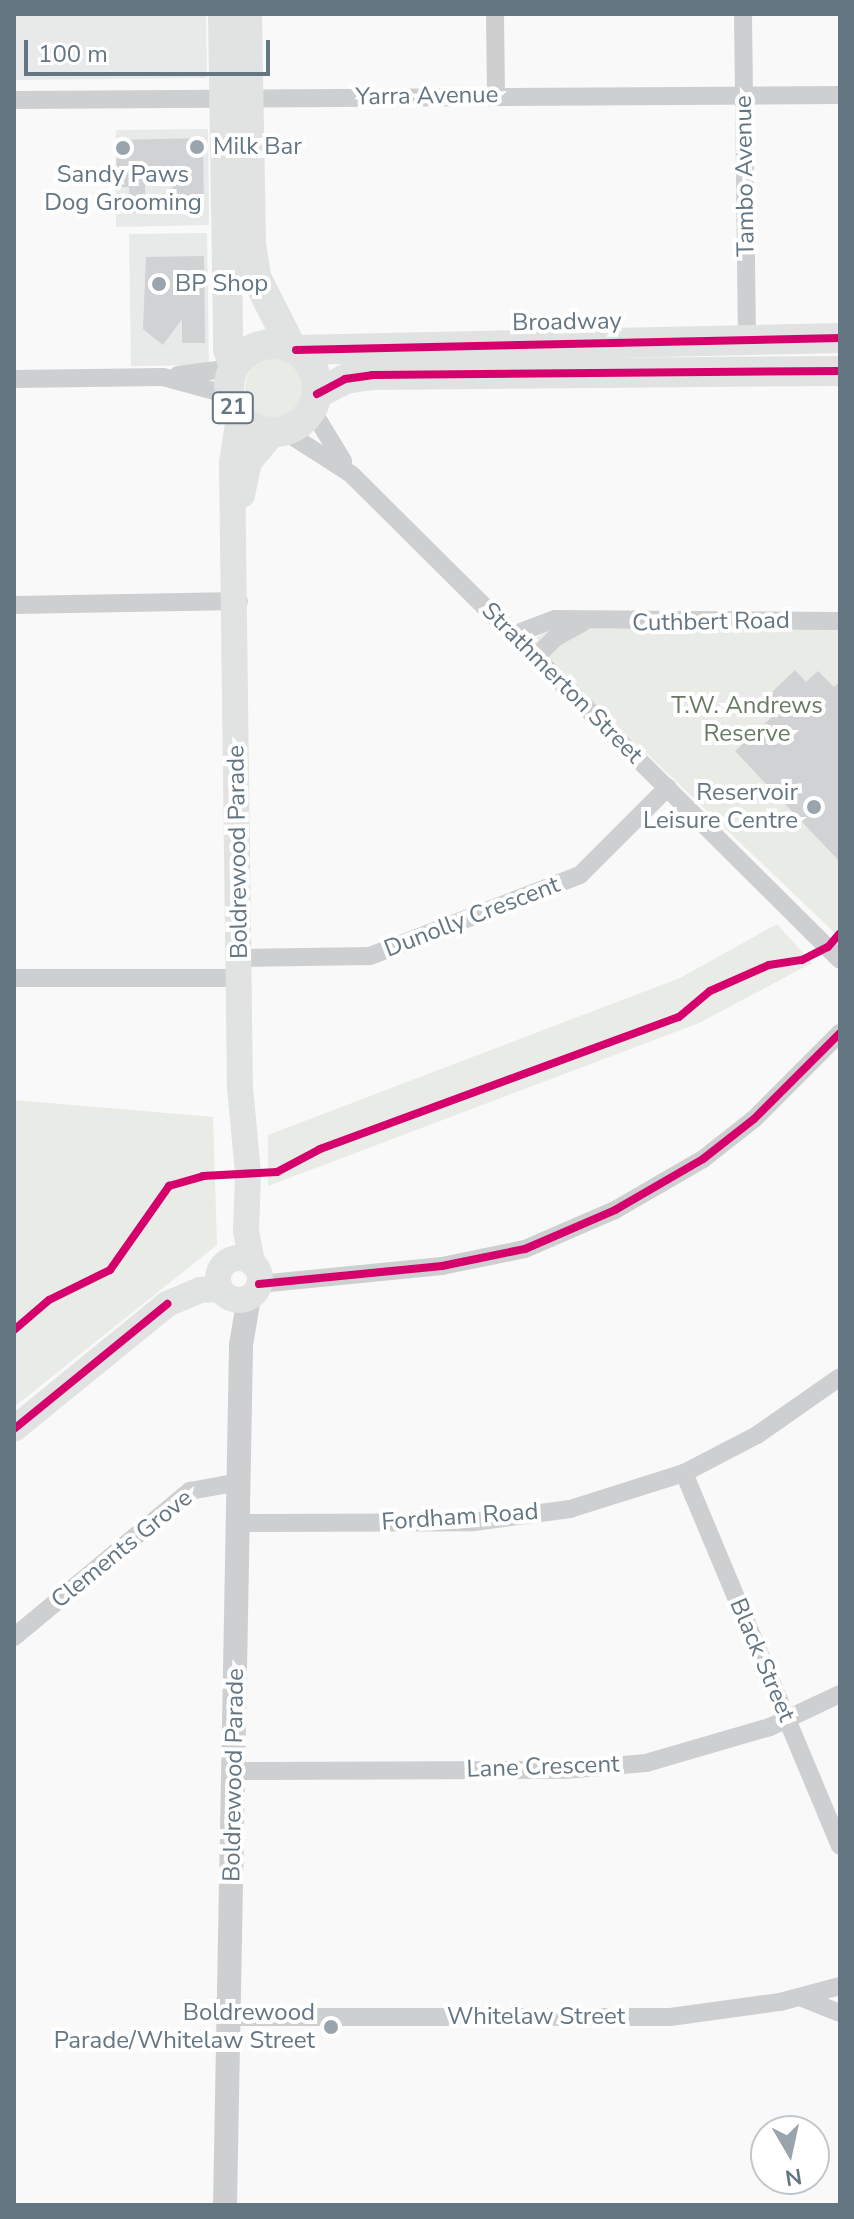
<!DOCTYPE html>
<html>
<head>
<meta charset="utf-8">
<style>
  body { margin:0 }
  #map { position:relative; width:854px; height:2219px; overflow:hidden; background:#f9f9f9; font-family:"Nunito Sans",sans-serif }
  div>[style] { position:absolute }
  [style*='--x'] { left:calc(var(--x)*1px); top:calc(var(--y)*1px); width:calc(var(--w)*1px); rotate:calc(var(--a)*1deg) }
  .built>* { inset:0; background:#e8e9e9 }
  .green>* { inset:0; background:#e8ebe6 }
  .round { border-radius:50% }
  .building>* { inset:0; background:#d0d2d3 }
  .minor>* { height:18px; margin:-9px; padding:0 9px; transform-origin:9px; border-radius:9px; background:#cecfd0 }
  .tertiary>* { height:24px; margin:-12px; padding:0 12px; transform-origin:12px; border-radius:12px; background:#cecfd0 }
  .secondary>* { height:26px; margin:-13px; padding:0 13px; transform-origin:13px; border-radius:13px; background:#e1e2e2 }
  .secondary>.ring { margin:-13px; padding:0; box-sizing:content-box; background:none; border:26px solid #e1e2e2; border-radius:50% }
  .primary>* { height:30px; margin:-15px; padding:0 15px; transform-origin:15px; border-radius:15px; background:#e1e2e2 }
  .primary>.ring { margin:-15px; padding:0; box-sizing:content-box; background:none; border:30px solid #e1e2e2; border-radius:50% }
  .cycleway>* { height:8px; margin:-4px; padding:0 4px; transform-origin:4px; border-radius:4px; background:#d6006c }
  .dots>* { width:22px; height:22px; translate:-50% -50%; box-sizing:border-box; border:4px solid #fff; border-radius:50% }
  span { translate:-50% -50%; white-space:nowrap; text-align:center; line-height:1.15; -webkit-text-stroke:8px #fff; paint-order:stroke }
  .shield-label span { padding:2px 6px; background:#fff; border:2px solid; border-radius:6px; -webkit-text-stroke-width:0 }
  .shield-label { font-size:22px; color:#657683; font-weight:700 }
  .street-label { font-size:24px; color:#657683 }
  .poi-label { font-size:24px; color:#657683 }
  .left { translate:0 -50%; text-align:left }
  .right { translate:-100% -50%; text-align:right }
  .park-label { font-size:24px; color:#687a64 }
  .frame { position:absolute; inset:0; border:16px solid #657683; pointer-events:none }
  .north { position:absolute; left:750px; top:2115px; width:80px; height:80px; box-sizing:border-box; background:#fff; border:2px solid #c1c8cd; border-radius:50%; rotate:171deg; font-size:22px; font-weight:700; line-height:32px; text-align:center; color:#657683 }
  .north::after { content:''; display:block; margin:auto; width:28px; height:36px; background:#99a4ac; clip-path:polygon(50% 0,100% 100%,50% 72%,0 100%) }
  .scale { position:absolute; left:24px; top:40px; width:246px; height:36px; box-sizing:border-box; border:4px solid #657683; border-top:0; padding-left:10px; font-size:24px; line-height:28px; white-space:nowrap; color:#657683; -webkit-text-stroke:6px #fff; paint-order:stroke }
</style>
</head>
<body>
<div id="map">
  <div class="built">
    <i style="clip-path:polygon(14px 14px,206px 14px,207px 78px,14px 80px)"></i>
    <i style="clip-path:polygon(208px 129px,209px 225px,116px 227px,116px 130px)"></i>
    <i style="clip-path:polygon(207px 233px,209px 365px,131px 366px,129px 234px)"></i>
  </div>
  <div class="green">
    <i class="round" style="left:245px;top:357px;width:62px;height:62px"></i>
    <i style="clip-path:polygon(551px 628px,840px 628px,840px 938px,530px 642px)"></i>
    <i style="clip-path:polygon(777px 924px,812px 963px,699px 1023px,268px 1186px,268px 1135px,680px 978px)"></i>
    <i style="clip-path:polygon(14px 1100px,213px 1117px,217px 1245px,14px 1407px)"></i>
  </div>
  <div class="building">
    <i style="clip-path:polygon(203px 138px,204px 213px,173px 214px,173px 181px,145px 181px,145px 213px,130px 213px,129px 187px,117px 187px,116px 140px)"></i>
    <i style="clip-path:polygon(204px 256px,205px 343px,182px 343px,182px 319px,163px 345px,143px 329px,146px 257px)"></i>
    <i style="clip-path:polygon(795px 670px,806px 682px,818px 671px,834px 687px,840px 682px,840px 862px,735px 751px,776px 713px,764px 700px)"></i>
  </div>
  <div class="minor">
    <i style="--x:495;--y:14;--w:81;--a:89.3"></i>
    <i style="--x:743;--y:14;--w:324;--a:89.3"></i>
    <i style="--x:14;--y:100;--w:826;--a:-0.35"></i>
    <i style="--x:178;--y:375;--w:55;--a:-7.3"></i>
    <i style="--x:14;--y:379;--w:149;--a:-0.8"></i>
    <i style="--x:163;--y:377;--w:68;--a:15.3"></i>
    <i style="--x:312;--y:410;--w:60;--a:58.7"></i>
    <i style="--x:284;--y:431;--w:80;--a:32.7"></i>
    <i style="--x:351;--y:474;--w:689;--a:44.82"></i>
    <i style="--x:14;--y:605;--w:225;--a:-1"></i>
    <i style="--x:513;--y:635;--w:45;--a:-20.9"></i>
    <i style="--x:555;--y:619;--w:285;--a:0.4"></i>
    <i style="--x:535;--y:658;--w:28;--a:-45"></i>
    <i style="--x:555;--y:638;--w:31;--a:-29"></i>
    <i style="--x:239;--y:958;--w:131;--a:-0.9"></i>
    <i style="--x:370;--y:956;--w:225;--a:-21.1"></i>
    <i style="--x:580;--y:875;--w:124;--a:-45"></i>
    <i style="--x:14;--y:978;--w:225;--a:0"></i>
    <i style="--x:259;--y:1284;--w:184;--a:-5.6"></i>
    <i style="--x:442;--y:1266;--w:85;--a:-11.6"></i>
    <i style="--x:525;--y:1249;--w:98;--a:-23.4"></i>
    <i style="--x:615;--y:1210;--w:102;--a:-30.1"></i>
    <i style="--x:703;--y:1159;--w:65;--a:-38.1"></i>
    <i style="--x:754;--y:1119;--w:122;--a:-45"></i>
    <i style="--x:684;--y:1473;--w:404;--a:67.3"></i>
    <i style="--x:239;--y:1523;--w:235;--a:-0.2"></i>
    <i style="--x:474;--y:1522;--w:97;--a:-7.7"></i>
    <i style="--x:570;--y:1509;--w:120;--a:-17.5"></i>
    <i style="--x:684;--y:1473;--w:82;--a:-27.5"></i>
    <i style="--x:757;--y:1435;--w:101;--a:-34.9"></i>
    <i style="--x:14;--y:1637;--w:229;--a:-39.7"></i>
    <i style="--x:190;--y:1491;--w:51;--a:-10.2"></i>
    <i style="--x:234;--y:1771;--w:331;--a:-0.2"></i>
    <i style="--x:565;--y:1770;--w:81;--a:-4.9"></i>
    <i style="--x:646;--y:1763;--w:129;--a:-16.2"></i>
    <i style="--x:770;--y:1727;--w:77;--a:-25.2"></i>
    <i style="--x:802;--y:1998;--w:41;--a:21.5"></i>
    <i style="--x:229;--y:2017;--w:441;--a:0"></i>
    <i style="--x:670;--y:2017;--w:111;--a:-7.8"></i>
    <i style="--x:780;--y:2002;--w:62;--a:-14.9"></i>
  </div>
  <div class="tertiary">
    <i style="--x:225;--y:2205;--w:860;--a:-88.93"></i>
    <i style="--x:241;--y:1345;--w:49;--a:-80.5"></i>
  </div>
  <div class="secondary">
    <i style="--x:239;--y:417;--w:47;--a:98.7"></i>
    <i style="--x:232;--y:463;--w:624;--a:89.27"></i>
    <i style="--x:240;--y:1087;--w:87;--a:84.7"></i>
    <i style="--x:248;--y:1174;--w:57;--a:92"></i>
    <i style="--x:246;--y:1231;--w:33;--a:79"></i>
    <i style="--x:242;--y:495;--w:34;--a:-78"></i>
    <i style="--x:249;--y:462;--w:39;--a:-50"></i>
    <i class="ring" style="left:218px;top:1258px;width:16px;height:16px"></i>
    <i style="--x:14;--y:1429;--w:198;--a:-39.2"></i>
    <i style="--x:167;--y:1304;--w:36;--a:-23"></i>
    <i style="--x:200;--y:1290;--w:20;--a:-3"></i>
  </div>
  <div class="primary">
    <i style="--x:223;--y:14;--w:335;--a:89.1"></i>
    <i style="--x:228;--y:349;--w:19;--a:72"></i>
    <i style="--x:247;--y:14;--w:230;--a:89"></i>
    <i style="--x:251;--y:244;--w:33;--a:81"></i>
    <i style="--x:256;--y:277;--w:80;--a:63.1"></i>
    <i class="ring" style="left:229px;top:344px;width:58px;height:58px"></i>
    <i style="--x:296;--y:350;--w:544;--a:-1.26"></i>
    <i style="--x:317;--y:394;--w:32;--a:-28"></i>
    <i style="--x:345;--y:379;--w:27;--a:-8"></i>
    <i style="--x:372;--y:375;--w:468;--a:-0.5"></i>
  </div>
  <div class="cycleway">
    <i style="--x:296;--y:350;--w:544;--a:-1.26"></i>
    <i style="--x:317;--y:394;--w:32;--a:-28"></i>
    <i style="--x:345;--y:379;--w:27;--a:-8"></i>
    <i style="--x:372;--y:375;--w:468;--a:-0.5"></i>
    <i style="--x:259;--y:1284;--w:184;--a:-5.6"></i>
    <i style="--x:442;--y:1266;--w:85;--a:-11.6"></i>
    <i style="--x:525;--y:1249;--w:98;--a:-23.4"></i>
    <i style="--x:615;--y:1210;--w:102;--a:-30.1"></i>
    <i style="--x:703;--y:1159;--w:65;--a:-38.1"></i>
    <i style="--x:754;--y:1119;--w:122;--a:-45"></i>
    <i style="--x:14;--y:1330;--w:46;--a:-40.6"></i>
    <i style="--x:49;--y:1300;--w:68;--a:-26.2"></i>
    <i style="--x:110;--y:1270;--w:103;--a:-54.9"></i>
    <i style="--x:169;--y:1186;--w:35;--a:-16"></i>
    <i style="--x:203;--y:1176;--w:74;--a:-3.1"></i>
    <i style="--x:277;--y:1172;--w:49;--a:-28.1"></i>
    <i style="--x:320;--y:1149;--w:382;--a:-20.2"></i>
    <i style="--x:679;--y:1017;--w:40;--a:-40"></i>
    <i style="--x:710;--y:991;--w:64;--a:-23.8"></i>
    <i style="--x:769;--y:965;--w:33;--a:-9"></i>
    <i style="--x:802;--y:960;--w:29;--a:-27"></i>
    <i style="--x:828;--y:947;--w:18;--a:-49"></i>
    <i style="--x:14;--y:1429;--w:198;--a:-39.2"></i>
  </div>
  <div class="dots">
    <i style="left:197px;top:147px;background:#99a4ac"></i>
    <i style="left:123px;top:148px;background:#99a4ac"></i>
    <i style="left:159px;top:284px;background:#99a4ac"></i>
    <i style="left:814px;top:807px;background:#99a4ac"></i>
    <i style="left:331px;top:2027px;background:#99a4ac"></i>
  </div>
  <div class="shield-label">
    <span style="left:233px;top:408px">21</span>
  </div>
  <div class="street-label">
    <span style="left:427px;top:96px;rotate:-1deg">Yarra Avenue</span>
    <span style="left:745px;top:176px;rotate:-91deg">Tambo Avenue</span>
    <span style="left:567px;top:322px;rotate:-1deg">Broadway</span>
    <span style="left:711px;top:622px;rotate:-1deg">Cuthbert Road</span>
    <span style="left:562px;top:683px;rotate:45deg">Strathmerton Street</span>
    <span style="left:238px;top:852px;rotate:-91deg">Boldrewood Parade</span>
    <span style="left:472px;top:917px;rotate:-21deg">Dunolly Crescent</span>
    <span style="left:460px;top:1517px;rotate:-4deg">Fordham Road</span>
    <span style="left:122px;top:1549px;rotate:-39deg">Clements Grove</span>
    <span style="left:762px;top:1660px;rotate:67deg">Black Street</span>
    <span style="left:543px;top:1767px;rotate:-2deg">Lane Crescent</span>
    <span style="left:234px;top:1775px;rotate:-89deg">Boldrewood Parade</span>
    <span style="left:536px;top:2017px">Whitelaw Street</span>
  </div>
  <div class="poi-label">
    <span class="left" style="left:213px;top:147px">Milk Bar</span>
    <span style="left:123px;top:189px">Sandy Paws<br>Dog Grooming</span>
    <span class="left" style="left:175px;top:284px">BP Shop</span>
    <span class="right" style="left:798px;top:807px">Reservoir<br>Leisure Centre</span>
    <span class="right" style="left:315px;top:2027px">Boldrewood<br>Parade/Whitelaw Street</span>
  </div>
  <div class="park-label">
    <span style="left:747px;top:720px">T.W. Andrews<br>Reserve</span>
  </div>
  <div class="frame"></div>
  <div class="north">N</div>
  <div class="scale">100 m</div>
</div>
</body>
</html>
